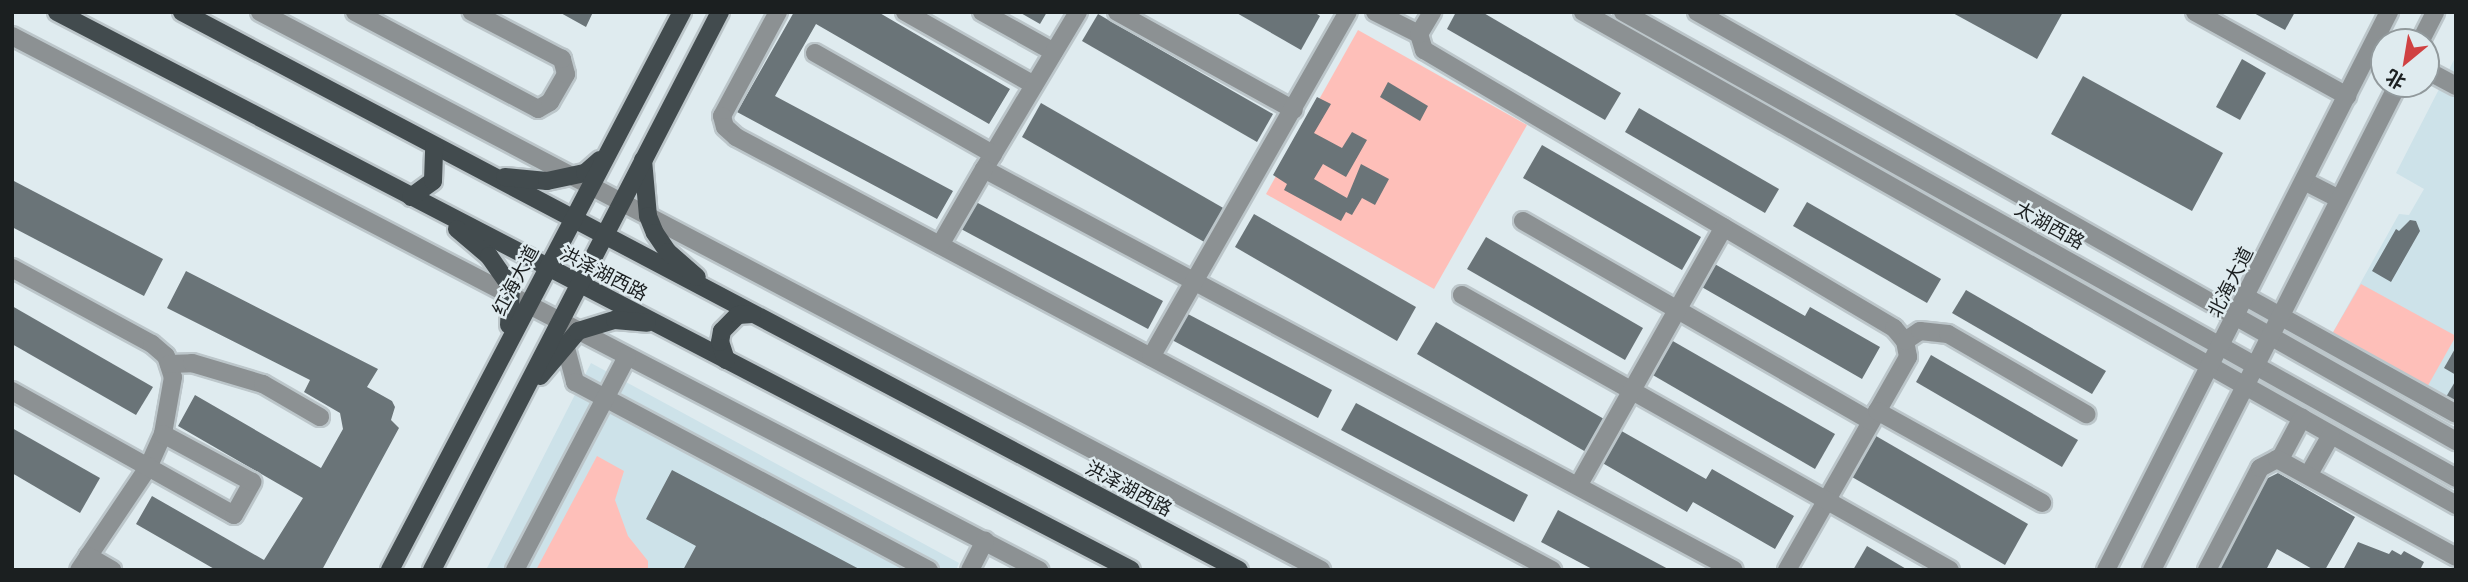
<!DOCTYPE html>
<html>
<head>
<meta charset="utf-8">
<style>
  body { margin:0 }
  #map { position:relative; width:2468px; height:582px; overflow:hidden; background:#dfebef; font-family:Commissioner,"Noto Sans SC",sans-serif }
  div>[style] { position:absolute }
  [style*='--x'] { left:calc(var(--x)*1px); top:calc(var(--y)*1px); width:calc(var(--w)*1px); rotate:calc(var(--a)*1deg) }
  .built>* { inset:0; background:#cde2e9 }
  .green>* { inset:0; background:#febfb9 }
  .building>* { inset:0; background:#6a7478 }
  .roads { filter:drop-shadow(2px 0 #bcc6ca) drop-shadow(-2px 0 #bcc6ca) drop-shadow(0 2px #bcc6ca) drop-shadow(0 -2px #bcc6ca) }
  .minor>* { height:18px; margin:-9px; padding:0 9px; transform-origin:9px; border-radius:9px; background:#8c9193 }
  .major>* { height:18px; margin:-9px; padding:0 9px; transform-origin:9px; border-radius:9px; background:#424b4e }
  span { translate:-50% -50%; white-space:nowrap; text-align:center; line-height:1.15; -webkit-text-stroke:5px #dfebef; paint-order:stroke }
  .street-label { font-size:19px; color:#1b1f20 }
  .frame { position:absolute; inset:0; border:14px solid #1b1f20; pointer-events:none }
  .north { position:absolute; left:2370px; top:28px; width:70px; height:70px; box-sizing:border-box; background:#dfebef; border:2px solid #91999c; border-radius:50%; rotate:210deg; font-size:19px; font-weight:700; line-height:28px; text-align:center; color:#1b1f20 }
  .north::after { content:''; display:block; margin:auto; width:24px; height:32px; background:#d04142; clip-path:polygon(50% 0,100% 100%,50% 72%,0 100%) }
</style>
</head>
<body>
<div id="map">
  <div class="built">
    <i style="clip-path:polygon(2456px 56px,2456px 407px,2332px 334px,2399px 214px,2409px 215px,2424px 189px,2396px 173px)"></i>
    <i style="clip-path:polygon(591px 363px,959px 563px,956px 570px,486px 570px)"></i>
  </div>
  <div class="green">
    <i style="clip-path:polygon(1358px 30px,1527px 125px,1434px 289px,1266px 194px)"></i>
    <i style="clip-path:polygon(2361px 284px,2456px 336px,2426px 389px,2332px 334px)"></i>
    <i style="clip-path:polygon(597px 456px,624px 471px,615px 500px,628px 536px,648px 561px,648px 570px,536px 570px)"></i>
  </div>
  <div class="building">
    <i style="clip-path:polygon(559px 12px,593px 12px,586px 27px)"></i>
    <i style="clip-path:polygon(794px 12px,878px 12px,1010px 89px,989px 124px,816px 24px,775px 96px,953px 191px,937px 219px,737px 112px)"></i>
    <i style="clip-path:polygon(1019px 12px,1047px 12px,1040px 24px)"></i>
    <i style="clip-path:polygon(1235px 12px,1314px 12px,1320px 16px,1301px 50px)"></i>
    <i style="clip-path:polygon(1456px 12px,1482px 12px,1621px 93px,1605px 120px,1447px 29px)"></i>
    <i style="clip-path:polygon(1951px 12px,2063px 12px,2037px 59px)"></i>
    <i style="clip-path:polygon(2252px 12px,2295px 12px,2285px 30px)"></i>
    <i style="clip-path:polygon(1098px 14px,1273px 114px,1257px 142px,1082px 41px)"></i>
    <i style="clip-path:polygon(2242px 59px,2266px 73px,2240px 120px,2216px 107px)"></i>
    <i style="clip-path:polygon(2083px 76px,2223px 153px,2192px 211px,2051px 134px)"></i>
    <i style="clip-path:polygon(1388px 82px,1428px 106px,1420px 121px,1380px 97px)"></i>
    <i style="clip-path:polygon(1317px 97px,1331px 104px,1314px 133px,1342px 148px,1352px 132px,1367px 140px,1346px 177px,1323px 164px,1314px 179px,1347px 198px,1361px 164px,1389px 179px,1375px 205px,1362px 198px,1352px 215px,1346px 212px,1341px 221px,1284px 190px,1287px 184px,1273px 175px)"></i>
    <i style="clip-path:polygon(1041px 103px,1225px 209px,1206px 243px,1022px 137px)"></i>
    <i style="clip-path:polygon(1639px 108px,1779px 189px,1765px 213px,1625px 132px)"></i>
    <i style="clip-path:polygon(1542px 145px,1701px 237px,1682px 270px,1523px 178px)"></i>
    <i style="clip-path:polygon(12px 180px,163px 259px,144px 296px,12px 227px)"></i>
    <i style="clip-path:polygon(976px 202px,1163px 301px,1148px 329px,961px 229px)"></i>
    <i style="clip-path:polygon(1807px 202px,1941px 279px,1927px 303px,1793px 226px)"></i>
    <i style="clip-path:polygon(1254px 214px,1416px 307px,1397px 341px,1235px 247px)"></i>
    <i style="clip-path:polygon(2410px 220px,2416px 221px,2420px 231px,2391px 282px,2372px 271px,2396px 229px,2399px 231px)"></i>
    <i style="clip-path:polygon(1486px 237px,1643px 328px,1625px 360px,1467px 269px)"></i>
    <i style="clip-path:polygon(1713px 263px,1805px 316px,1810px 307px,1880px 347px,1862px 379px,1700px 286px)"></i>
    <i style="clip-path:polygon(186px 271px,378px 369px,367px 387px,392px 401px,395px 407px,391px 420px,399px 428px,322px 570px,216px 570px,136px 524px,152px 496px,264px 560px,303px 498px,178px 426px,195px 395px,321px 468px,343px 429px,340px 413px,304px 392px,310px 380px,167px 308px)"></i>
    <i style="clip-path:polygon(1966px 290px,2106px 371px,2092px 394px,1952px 313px)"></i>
    <i style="clip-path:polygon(12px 306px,153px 387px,136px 415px,12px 344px)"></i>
    <i style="clip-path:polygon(1186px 313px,1332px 390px,1318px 418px,1172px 340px)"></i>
    <i style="clip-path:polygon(1436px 322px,1604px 419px,1586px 452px,1417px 354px)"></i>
    <i style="clip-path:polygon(1671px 340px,1835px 434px,1815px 469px,1651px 374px)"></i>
    <i style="clip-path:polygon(2456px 347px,2456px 375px,2444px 368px)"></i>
    <i style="clip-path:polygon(1931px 355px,2078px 440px,2062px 467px,1916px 382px)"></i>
    <i style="clip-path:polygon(2456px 380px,2456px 403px,2446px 397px)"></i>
    <i style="clip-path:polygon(1356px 403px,1528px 495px,1514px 522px,1341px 430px)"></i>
    <i style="clip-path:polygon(12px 428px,100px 478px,80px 513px,12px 473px)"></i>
    <i style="clip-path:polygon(1618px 429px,1706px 479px,1712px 469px,1794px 516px,1775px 549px,1693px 502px,1687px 512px,1599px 461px)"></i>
    <i style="clip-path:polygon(1876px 436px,2028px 524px,2005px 565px,1852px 477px)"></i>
    <i style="clip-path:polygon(672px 470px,861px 570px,683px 570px,696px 546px,646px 519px)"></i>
    <i style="clip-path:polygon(2278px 473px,2355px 517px,2325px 570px,2314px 570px,2277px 549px,2266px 570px,2215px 570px,2262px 481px)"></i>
    <i style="clip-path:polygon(1558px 510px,1670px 570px,1594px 570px,1541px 542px)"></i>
    <i style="clip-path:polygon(2358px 542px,2389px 554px,2392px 550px,2401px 555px,2404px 551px,2424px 562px,2420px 570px,2343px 570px)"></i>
    <i style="clip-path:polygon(1867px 546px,1908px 570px,1853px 570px)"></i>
  </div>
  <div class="roads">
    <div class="minor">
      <i style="--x:260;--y:12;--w:1199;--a:27.74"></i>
      <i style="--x:355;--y:12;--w:207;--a:27.9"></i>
      <i style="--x:538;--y:109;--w:14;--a:-30"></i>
      <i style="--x:550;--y:102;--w:32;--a:-60"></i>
      <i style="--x:566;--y:74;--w:16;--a:-105"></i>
      <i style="--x:562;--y:59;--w:102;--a:-152.4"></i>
      <i style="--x:778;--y:12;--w:118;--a:118.3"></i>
      <i style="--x:722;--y:116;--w:11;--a:75"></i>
      <i style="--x:725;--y:127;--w:15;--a:42"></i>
      <i style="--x:736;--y:137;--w:924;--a:27.95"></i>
      <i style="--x:905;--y:12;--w:148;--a:29.5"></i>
      <i style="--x:982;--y:12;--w:82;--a:29.1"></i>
      <i style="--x:1078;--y:12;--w:183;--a:120.9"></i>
      <i style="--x:984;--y:169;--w:850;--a:28.13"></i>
      <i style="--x:1117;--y:12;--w:202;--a:29"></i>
      <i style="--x:1375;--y:12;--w:49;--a:26.6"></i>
      <i style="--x:1419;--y:34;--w:17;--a:73"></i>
      <i style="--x:1424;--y:50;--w:546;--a:30.6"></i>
      <i style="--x:1894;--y:328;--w:17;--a:50"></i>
      <i style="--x:1905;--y:341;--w:16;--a:79"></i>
      <i style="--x:1908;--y:357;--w:245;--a:119.6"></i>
      <i style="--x:1583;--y:12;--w:1003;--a:29.45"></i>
      <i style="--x:1623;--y:12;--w:954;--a:29.22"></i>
      <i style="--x:1697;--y:12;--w:872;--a:29.48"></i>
      <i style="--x:2195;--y:12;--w:174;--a:28.9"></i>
      <i style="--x:1419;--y:34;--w:26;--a:-59"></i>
      <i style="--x:12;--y:36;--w:1158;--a:27.47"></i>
      <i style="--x:2420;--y:42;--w:34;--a:-63"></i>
      <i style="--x:815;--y:53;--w:205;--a:29.6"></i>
      <i style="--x:2426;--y:70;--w:34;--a:28"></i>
      <i style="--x:2304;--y:181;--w:39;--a:27"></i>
      <i style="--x:1523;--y:221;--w:401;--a:29.9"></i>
      <i style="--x:940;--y:245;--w:88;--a:-59.9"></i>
      <i style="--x:12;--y:268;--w:159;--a:28.5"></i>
      <i style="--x:152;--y:344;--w:18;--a:41"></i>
      <i style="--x:166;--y:356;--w:22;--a:72"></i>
      <i style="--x:173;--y:377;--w:58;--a:100"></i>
      <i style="--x:163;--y:434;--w:35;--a:114"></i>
      <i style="--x:149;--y:466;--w:125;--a:123.9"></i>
      <i style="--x:1462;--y:295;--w:560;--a:29.4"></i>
      <i style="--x:2246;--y:297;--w:240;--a:29.1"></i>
      <i style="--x:562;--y:333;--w:51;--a:75.1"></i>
      <i style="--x:575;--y:382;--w:401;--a:28"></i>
      <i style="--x:1905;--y:341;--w:18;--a:-34"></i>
      <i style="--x:1920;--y:331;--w:28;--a:6"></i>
      <i style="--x:1948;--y:334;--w:160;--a:30.1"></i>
      <i style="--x:1151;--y:357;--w:397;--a:-60.3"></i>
      <i style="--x:169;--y:364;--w:23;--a:-2"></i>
      <i style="--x:192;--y:363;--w:74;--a:16.5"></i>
      <i style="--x:263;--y:384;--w:66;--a:30.1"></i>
      <i style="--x:12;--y:391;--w:254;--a:29.2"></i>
      <i style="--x:234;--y:515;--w:38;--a:-61"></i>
      <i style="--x:252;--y:482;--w:101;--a:-151.7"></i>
      <i style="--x:1877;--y:411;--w:189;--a:29.1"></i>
      <i style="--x:2280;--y:459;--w:47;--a:-61.8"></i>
      <i style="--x:2309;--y:474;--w:45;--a:-60.6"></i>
      <i style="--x:1578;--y:486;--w:297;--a:-60.6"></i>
      <i style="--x:88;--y:556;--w:28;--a:30"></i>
      <i style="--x:515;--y:570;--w:241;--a:-62.3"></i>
      <i style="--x:970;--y:570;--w:33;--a:-63"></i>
      <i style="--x:2106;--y:570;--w:626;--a:-63.11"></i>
      <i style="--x:2152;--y:570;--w:545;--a:-63.15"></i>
      <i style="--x:2207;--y:570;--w:115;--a:-62.5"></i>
      <i style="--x:2260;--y:468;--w:19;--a:-28"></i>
      <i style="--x:2277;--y:459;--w:204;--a:28.7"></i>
    </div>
    <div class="major">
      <i style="--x:57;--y:12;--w:1210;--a:27.45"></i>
      <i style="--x:182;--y:12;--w:1195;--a:27.83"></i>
      <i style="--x:643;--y:160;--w:56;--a:84.9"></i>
      <i style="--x:648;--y:216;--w:18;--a:68"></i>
      <i style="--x:655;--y:233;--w:23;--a:56"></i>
      <i style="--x:668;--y:252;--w:38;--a:41"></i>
      <i style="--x:505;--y:177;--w:42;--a:5.4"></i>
      <i style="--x:547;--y:181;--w:39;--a:-12"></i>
      <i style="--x:585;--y:173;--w:20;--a:-41"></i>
      <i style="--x:411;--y:197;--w:27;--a:-36"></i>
      <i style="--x:433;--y:181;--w:35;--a:-88"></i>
      <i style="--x:457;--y:229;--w:42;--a:40.2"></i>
      <i style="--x:489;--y:256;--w:38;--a:55"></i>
      <i style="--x:511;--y:287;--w:38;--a:93"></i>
      <i style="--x:726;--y:360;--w:19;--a:-108"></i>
      <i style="--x:720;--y:342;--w:11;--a:-80"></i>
      <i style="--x:722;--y:331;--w:23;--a:-45"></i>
      <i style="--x:738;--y:315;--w:14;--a:-4"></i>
      <i style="--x:540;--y:376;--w:59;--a:-49.8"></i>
      <i style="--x:578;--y:331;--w:39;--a:-17"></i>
      <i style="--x:615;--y:320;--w:32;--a:5"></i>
      <i style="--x:390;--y:570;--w:630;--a:-62.38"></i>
      <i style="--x:432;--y:570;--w:628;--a:-62.7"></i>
    </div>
  </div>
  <div class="street-label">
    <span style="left:2050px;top:225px;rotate:29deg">太湖西路</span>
    <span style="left:604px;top:273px;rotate:27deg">洪泽湖西路</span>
    <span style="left:515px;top:280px;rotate:-62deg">红海大道</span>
    <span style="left:2230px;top:282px;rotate:-63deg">北海大道</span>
    <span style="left:1129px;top:488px;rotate:28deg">洪泽湖西路</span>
  </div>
  <div class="frame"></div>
  <div class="north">北</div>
</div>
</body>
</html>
